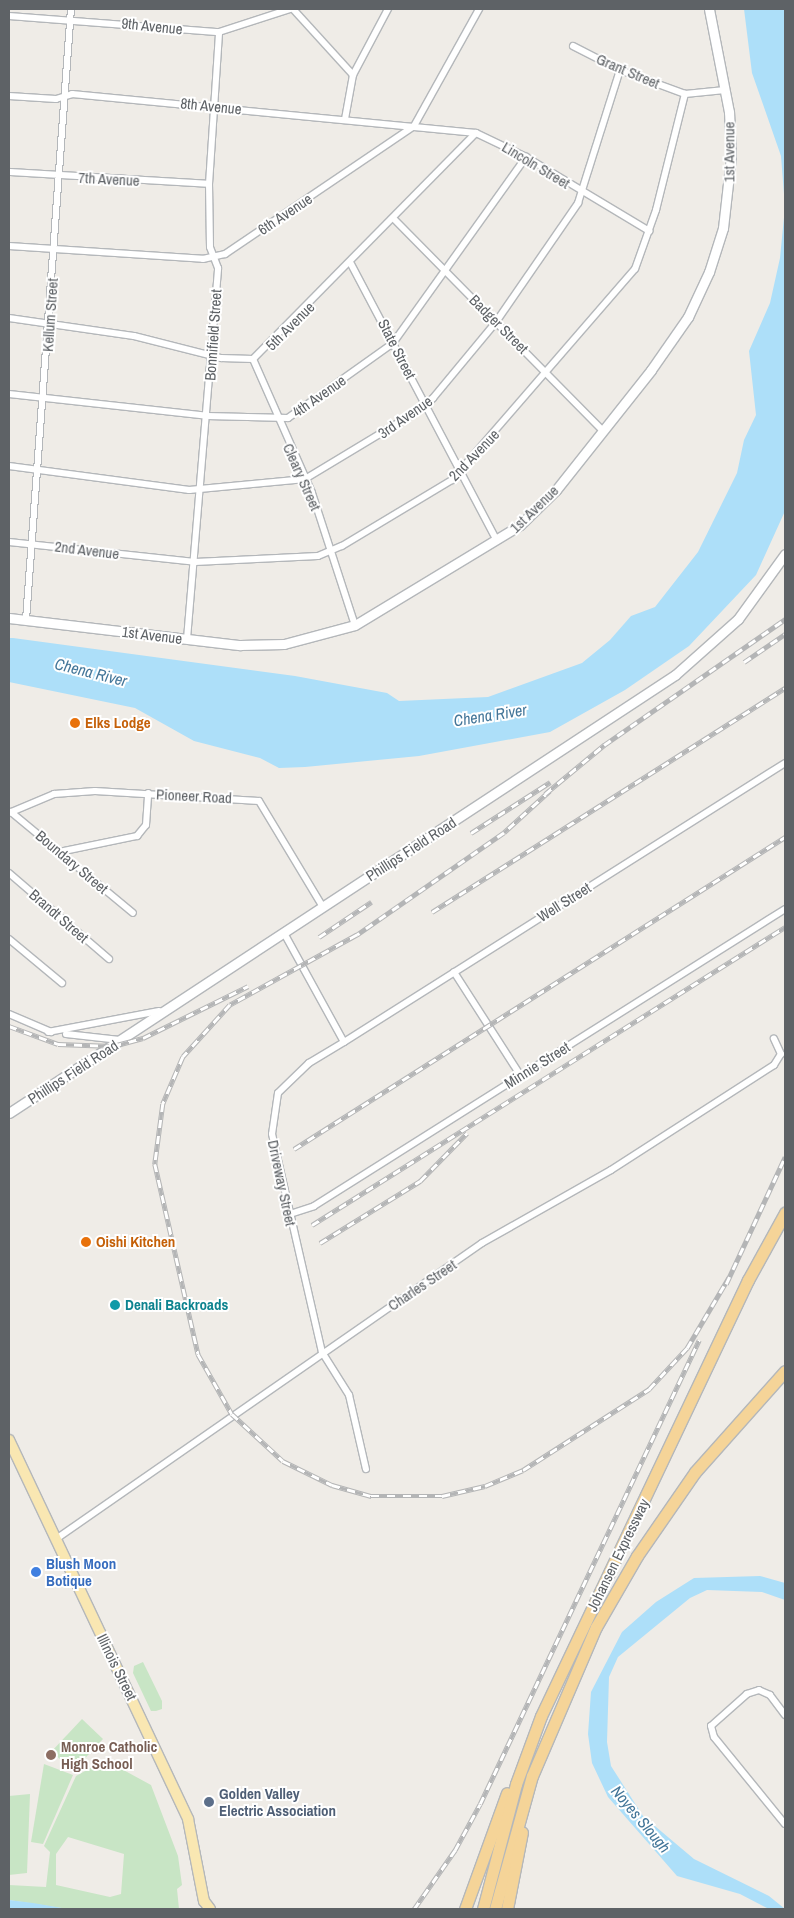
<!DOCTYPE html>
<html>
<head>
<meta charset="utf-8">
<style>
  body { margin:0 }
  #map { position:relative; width:794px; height:1918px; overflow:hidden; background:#efece7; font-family:"Archivo Narrow",sans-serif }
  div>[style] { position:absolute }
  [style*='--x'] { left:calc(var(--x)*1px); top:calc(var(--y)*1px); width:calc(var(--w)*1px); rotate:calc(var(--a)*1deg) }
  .green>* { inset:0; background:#c8e5c5 }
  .water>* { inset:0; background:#addff9 }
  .roads { filter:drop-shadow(1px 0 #b4b7ba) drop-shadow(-1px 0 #b4b7ba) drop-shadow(0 1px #b4b7ba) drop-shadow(0 -1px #b4b7ba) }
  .street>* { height:6px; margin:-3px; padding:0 3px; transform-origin:3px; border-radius:3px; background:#fff }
  .secondary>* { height:9px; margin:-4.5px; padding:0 4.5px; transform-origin:4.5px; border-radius:4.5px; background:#fff }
  .primary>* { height:10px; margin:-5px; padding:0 5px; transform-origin:5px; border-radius:5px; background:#f9e7b2 }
  .highway>* { height:11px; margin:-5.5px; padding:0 5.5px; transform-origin:5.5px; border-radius:5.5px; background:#f5d498 }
  .rail>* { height:4.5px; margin-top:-2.25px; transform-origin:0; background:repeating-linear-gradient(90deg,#fff 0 8px,#b4b5b6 0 16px); box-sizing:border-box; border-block:1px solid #b4b5b6 }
  .dots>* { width:14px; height:14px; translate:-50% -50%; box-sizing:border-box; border:2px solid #fff; border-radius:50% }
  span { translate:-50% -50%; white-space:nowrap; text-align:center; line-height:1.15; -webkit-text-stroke:4px #fff; paint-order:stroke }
  .street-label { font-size:15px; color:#5e6266 }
  .food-label { font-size:15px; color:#c56008; font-weight:700 }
  .left { translate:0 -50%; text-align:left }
  .culture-label { font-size:15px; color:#0d838f; font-weight:700 }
  .shop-label { font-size:15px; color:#366cbe; font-weight:700 }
  .education-label { font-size:15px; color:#785e54; font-weight:700 }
  .service-label { font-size:15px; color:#4e5e75; font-weight:700 }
  .water-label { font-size:16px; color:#437699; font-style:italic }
  .frame { position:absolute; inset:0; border:10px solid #5e6266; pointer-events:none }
</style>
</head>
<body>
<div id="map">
  <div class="green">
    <i style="clip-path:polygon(143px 1662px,162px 1701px,162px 1709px,156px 1711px,151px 1711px,133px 1673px,134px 1666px)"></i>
    <i style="clip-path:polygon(82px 1719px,103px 1739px,74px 1770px,51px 1752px)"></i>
    <i style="clip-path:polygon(evenodd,105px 1760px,151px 1785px,178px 1856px,182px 1885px,177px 1889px,179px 1909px,68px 1909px,9px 1900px,9px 1885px,46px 1887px,50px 1852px,44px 1846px,76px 1776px,105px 1760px,68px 1837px,124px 1854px,121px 1894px,110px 1897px,56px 1885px,56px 1854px,68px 1837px)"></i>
    <i style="clip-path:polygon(44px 1764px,73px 1775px,43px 1844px,31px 1842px)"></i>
    <i style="clip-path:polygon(30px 1794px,27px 1873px,9px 1875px,9px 1796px)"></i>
  </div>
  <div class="water">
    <i style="clip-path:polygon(744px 9px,785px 9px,785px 511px,756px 575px,689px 646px,625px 690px,550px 732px,419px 756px,305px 767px,279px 768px,260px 758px,194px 741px,135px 708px,9px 682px,9px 638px,13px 638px,295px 676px,387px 693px,399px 701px,488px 697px,582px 663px,610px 640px,631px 616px,655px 607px,698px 552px,737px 473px,744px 440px,756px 415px,749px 351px,770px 303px,780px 258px,785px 207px,781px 156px,752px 73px)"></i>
    <i style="clip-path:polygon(760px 1576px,785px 1583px,785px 1600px,762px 1592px,707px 1590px,690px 1598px,618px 1657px,609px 1677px,607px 1742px,611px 1766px,643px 1816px,694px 1859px,769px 1896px,785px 1909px,769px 1909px,740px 1894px,677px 1876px,608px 1797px,592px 1763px,588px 1734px,591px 1692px,622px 1632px,656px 1602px,694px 1578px)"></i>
    <i style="clip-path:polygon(9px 1900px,33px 1903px,68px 1909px,9px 1909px)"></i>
  </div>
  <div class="roads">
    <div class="street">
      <i style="--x:293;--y:9;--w:89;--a:47.7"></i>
      <i style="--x:9;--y:16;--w:211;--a:4.4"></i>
      <i style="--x:219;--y:32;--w:75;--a:-17.9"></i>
      <i style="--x:573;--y:46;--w:53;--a:27.1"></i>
      <i style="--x:620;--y:70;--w:69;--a:20.3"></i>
      <i style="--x:685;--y:94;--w:40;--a:-5.7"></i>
      <i style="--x:9;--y:96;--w:47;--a:3.7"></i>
      <i style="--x:56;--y:99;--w:17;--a:-17"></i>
      <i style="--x:72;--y:94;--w:406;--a:5.5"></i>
      <i style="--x:476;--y:133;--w:55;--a:25.6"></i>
      <i style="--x:526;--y:157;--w:144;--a:31"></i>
      <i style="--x:345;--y:119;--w:45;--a:-79.7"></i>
      <i style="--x:353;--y:75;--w:75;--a:-62.1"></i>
      <i style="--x:9;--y:172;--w:200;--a:3.4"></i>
      <i style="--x:394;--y:219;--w:298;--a:45.4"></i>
      <i style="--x:9;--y:246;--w:194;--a:3.8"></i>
      <i style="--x:203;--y:259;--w:23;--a:-13"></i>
      <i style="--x:225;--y:254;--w:228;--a:-34.1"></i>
      <i style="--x:414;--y:126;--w:134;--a:-60.9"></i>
      <i style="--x:351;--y:264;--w:313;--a:62.2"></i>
      <i style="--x:9;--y:318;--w:126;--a:8.2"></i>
      <i style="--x:134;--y:336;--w:90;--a:14.2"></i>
      <i style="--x:221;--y:358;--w:32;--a:2"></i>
      <i style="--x:253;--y:359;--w:317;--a:-45.4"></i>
      <i style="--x:253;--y:359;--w:146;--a:66.2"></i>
      <i style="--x:312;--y:493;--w:139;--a:72"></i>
      <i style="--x:9;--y:394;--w:199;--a:6.3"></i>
      <i style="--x:207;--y:416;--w:81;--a:1.4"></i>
      <i style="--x:288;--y:418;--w:129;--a:-35.5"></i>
      <i style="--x:393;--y:343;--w:229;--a:-54.4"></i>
      <i style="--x:9;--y:466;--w:182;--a:7.6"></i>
      <i style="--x:189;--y:490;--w:117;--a:-5.4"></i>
      <i style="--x:305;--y:479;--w:130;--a:-31.1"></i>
      <i style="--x:416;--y:412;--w:22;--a:-39"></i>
      <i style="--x:433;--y:398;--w:99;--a:-50.3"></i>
      <i style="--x:496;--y:322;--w:145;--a:-55.4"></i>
      <i style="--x:578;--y:203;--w:139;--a:-72.5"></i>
      <i style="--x:9;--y:542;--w:187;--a:6.1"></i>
      <i style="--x:195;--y:562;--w:123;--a:-2.8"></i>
      <i style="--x:318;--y:556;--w:26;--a:-23"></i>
      <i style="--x:342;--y:546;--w:128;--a:-31"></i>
      <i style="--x:452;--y:480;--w:279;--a:-49.1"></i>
      <i style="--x:635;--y:269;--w:63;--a:-70.4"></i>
      <i style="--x:656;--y:210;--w:120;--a:-76"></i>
      <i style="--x:26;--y:620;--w:613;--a:-85.79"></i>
      <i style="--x:187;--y:639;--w:372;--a:-85.2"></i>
      <i style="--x:218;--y:268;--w:22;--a:-111"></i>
      <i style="--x:210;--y:247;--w:63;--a:-90.9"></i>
      <i style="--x:209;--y:184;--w:152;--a:-86.2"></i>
      <i style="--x:11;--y:812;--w:158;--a:39.6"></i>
      <i style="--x:9;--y:813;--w:49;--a:-22.9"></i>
      <i style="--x:54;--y:794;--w:41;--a:-4.2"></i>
      <i style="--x:95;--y:791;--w:164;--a:3.5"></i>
      <i style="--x:259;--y:801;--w:124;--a:58.9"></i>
      <i style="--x:59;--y:852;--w:80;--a:-11.6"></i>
      <i style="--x:137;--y:836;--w:14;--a:-51"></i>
      <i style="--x:146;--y:825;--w:32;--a:-86"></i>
      <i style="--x:9;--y:873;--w:132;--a:40.7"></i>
      <i style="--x:284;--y:933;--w:124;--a:61.2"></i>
      <i style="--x:344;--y:1042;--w:41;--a:149"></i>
      <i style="--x:309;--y:1063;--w:43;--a:135.9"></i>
      <i style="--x:278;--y:1093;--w:41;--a:98.3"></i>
      <i style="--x:272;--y:1134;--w:224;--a:77.1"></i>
      <i style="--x:322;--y:1352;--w:51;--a:57.9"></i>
      <i style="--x:349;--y:1395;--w:76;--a:77.1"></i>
      <i style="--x:9;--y:939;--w:69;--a:39.7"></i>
      <i style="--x:454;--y:972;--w:122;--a:57.3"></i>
      <i style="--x:9;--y:1014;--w:46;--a:23.2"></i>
      <i style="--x:48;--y:1032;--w:113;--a:-10.7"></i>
      <i style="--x:66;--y:1034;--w:54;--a:6.3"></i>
      <i style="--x:344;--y:1042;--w:522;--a:-32.32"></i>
      <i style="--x:287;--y:1215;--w:28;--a:-18"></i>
      <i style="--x:314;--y:1206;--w:557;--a:-32.23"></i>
      <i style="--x:56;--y:1539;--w:519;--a:-34.79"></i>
      <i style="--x:482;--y:1243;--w:148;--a:-29.5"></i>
      <i style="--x:611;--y:1170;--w:194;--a:-32.8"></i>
      <i style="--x:774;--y:1065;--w:13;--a:-58"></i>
      <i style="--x:781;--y:1054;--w:17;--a:-115"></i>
      <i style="--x:785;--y:1715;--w:25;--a:-127"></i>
      <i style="--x:770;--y:1695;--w:12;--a:-156"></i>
      <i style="--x:759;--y:1690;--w:13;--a:162"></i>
      <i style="--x:747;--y:1694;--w:48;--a:138.4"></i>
      <i style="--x:711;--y:1726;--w:11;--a:75"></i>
      <i style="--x:714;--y:1737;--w:112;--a:50.8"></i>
    </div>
    <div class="secondary">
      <i style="--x:9;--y:618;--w:233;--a:6.7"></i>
      <i style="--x:240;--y:645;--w:44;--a:-1.3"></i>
      <i style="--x:284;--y:644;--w:73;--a:-15"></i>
      <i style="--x:355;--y:625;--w:193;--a:-31.2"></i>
      <i style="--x:520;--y:525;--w:50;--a:-44.2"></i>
      <i style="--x:556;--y:490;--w:153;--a:-51.6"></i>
      <i style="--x:651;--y:370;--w:65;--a:-55.1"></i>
      <i style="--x:688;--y:317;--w:50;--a:-65"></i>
      <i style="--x:709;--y:272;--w:46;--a:-72.3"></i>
      <i style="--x:723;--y:228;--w:71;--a:-83.6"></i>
      <i style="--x:731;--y:157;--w:45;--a:-92.5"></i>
      <i style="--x:729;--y:112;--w:105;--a:-101"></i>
      <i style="--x:9;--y:1113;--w:797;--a:-33.33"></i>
      <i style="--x:675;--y:675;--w:84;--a:-41.6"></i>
      <i style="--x:738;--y:619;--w:80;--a:-54.1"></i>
    </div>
    <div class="primary">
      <i style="--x:9;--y:1440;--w:419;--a:64.7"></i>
      <i style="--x:188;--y:1819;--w:84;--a:79"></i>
      <i style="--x:204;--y:1901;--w:10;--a:53"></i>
    </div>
    <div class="highway">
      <i style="--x:465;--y:1909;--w:123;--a:-70.1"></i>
      <i style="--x:483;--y:1909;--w:129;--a:-75.2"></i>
      <i style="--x:516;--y:1784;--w:72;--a:-69.8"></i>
      <i style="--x:541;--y:1716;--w:483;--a:-64.6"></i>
      <i style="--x:748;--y:1280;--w:77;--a:-61.1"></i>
      <i style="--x:495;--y:1909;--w:138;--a:-74.5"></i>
      <i style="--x:532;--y:1776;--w:162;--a:-66.8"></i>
      <i style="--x:596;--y:1627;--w:82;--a:-60"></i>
      <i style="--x:637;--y:1556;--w:102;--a:-55.4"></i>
      <i style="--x:695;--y:1472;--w:135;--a:-48.3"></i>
      <i style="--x:507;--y:1909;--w:78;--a:-79"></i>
    </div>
  </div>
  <div class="rail">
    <i style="--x:744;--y:662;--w:50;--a:-34.3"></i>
    <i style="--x:550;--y:791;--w:62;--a:137.6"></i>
    <i style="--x:504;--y:833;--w:179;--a:145.2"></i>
    <i style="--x:357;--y:935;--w:145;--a:151.1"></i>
    <i style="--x:230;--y:1005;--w:70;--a:132.1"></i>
    <i style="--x:183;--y:1057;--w:51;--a:113.1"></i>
    <i style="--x:163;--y:1104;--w:61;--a:97.6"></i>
    <i style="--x:155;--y:1164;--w:195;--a:77.2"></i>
    <i style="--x:198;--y:1354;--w:69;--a:60.5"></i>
    <i style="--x:232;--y:1414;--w:69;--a:42.7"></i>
    <i style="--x:283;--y:1461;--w:55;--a:26.1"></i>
    <i style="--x:332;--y:1485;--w:41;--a:15.8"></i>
    <i style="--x:371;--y:1496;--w:71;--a:0"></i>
    <i style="--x:442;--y:1496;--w:44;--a:-13.1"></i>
    <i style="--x:485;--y:1486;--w:41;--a:-22.8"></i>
    <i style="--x:523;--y:1470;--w:150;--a:-32.7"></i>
    <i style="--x:649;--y:1389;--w:56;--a:-47.2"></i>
    <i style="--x:687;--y:1348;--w:82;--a:-59.4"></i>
    <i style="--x:545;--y:794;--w:77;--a:-39.7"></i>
    <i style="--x:604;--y:745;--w:221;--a:-34.8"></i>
    <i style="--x:471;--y:833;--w:94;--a:-32.8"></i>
    <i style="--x:432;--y:912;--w:418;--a:-32.4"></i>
    <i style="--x:319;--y:937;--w:63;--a:-33.9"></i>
    <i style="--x:9;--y:1026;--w:52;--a:20.2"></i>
    <i style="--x:58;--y:1044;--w:55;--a:2.1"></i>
    <i style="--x:113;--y:1046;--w:31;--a:-15"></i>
    <i style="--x:143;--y:1038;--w:117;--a:-26.3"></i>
    <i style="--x:294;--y:1149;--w:582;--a:-32.43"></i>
    <i style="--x:312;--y:1225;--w:559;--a:-32.21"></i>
    <i style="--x:320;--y:1243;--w:118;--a:-31.8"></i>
    <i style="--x:420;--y:1181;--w:67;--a:-45.6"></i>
    <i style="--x:726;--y:1284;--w:140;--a:-65.1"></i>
    <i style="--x:414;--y:1909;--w:72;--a:-55.2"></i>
    <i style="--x:455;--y:1850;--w:52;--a:-61.5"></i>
    <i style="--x:480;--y:1804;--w:513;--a:-64.73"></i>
  </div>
  <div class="dots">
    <i style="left:75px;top:723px;background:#e8710a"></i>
    <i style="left:86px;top:1242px;background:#e8710a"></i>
    <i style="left:115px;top:1305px;background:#0f9aa8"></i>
    <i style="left:36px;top:1572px;background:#3f7fe0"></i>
    <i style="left:51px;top:1755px;background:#8d6e63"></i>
    <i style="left:209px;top:1802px;background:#5c6f8a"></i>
  </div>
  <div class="street-label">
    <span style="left:152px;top:26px;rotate:6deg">9th Avenue</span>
    <span style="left:628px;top:71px;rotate:23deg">Grant Street</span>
    <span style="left:211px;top:106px;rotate:6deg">8th Avenue</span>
    <span style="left:729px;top:152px;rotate:-90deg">1st Avenue</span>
    <span style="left:536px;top:165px;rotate:31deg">Lincoln Street</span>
    <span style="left:109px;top:179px;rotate:3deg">7th Avenue</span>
    <span style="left:285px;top:214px;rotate:-34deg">6th Avenue</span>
    <span style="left:50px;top:315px;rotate:-86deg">Kellum Street</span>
    <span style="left:499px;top:324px;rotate:45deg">Badger Street</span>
    <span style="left:290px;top:326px;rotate:-45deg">5th Avenue</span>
    <span style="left:213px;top:335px;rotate:-86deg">Bonnifield Street</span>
    <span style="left:397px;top:349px;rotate:63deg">State Street</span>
    <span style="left:319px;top:396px;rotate:-35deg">4th Avenue</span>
    <span style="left:405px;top:417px;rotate:-35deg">3rd Avenue</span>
    <span style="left:474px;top:455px;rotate:-46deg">2nd Avenue</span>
    <span style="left:302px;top:477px;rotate:66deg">Cleary Street</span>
    <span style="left:534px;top:509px;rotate:-44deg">1st Avenue</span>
    <span style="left:87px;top:550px;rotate:7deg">2nd Avenue</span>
    <span style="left:152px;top:635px;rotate:7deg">1st Avenue</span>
    <span style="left:194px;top:796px;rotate:3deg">Pioneer Road</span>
    <span style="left:411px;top:849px;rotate:-33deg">Phillips Field Road</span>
    <span style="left:72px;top:862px;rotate:40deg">Boundary Street</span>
    <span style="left:564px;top:902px;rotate:-32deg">Well Street</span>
    <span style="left:59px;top:916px;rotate:41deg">Brandt Street</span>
    <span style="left:537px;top:1065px;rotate:-32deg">Minnie Street</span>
    <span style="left:73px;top:1072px;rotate:-33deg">Phillips Field Road</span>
    <span style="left:282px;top:1183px;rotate:78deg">Driveway Street</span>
    <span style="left:422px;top:1285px;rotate:-34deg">Charles Street</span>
    <span style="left:618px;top:1555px;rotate:-64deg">Johansen Expressway</span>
    <span style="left:117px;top:1667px;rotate:64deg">Illinois Street</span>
  </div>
  <div class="food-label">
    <span class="left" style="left:85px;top:723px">Elks Lodge</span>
    <span class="left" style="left:96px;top:1242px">Oishi Kitchen</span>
  </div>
  <div class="culture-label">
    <span class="left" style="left:125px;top:1305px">Denali Backroads</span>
  </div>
  <div class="shop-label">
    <span class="left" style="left:46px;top:1572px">Blush Moon<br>Botique</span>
  </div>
  <div class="education-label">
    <span class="left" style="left:61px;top:1755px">Monroe Catholic<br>High School</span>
  </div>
  <div class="service-label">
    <span class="left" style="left:219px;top:1802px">Golden Valley<br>Electric Association</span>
  </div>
  <div class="water-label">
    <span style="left:91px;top:672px;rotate:14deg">Chena River</span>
    <span style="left:490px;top:715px;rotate:-9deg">Chena River</span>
    <span style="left:641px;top:1819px;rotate:50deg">Noyes Slough</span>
  </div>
  <div class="frame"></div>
</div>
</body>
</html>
